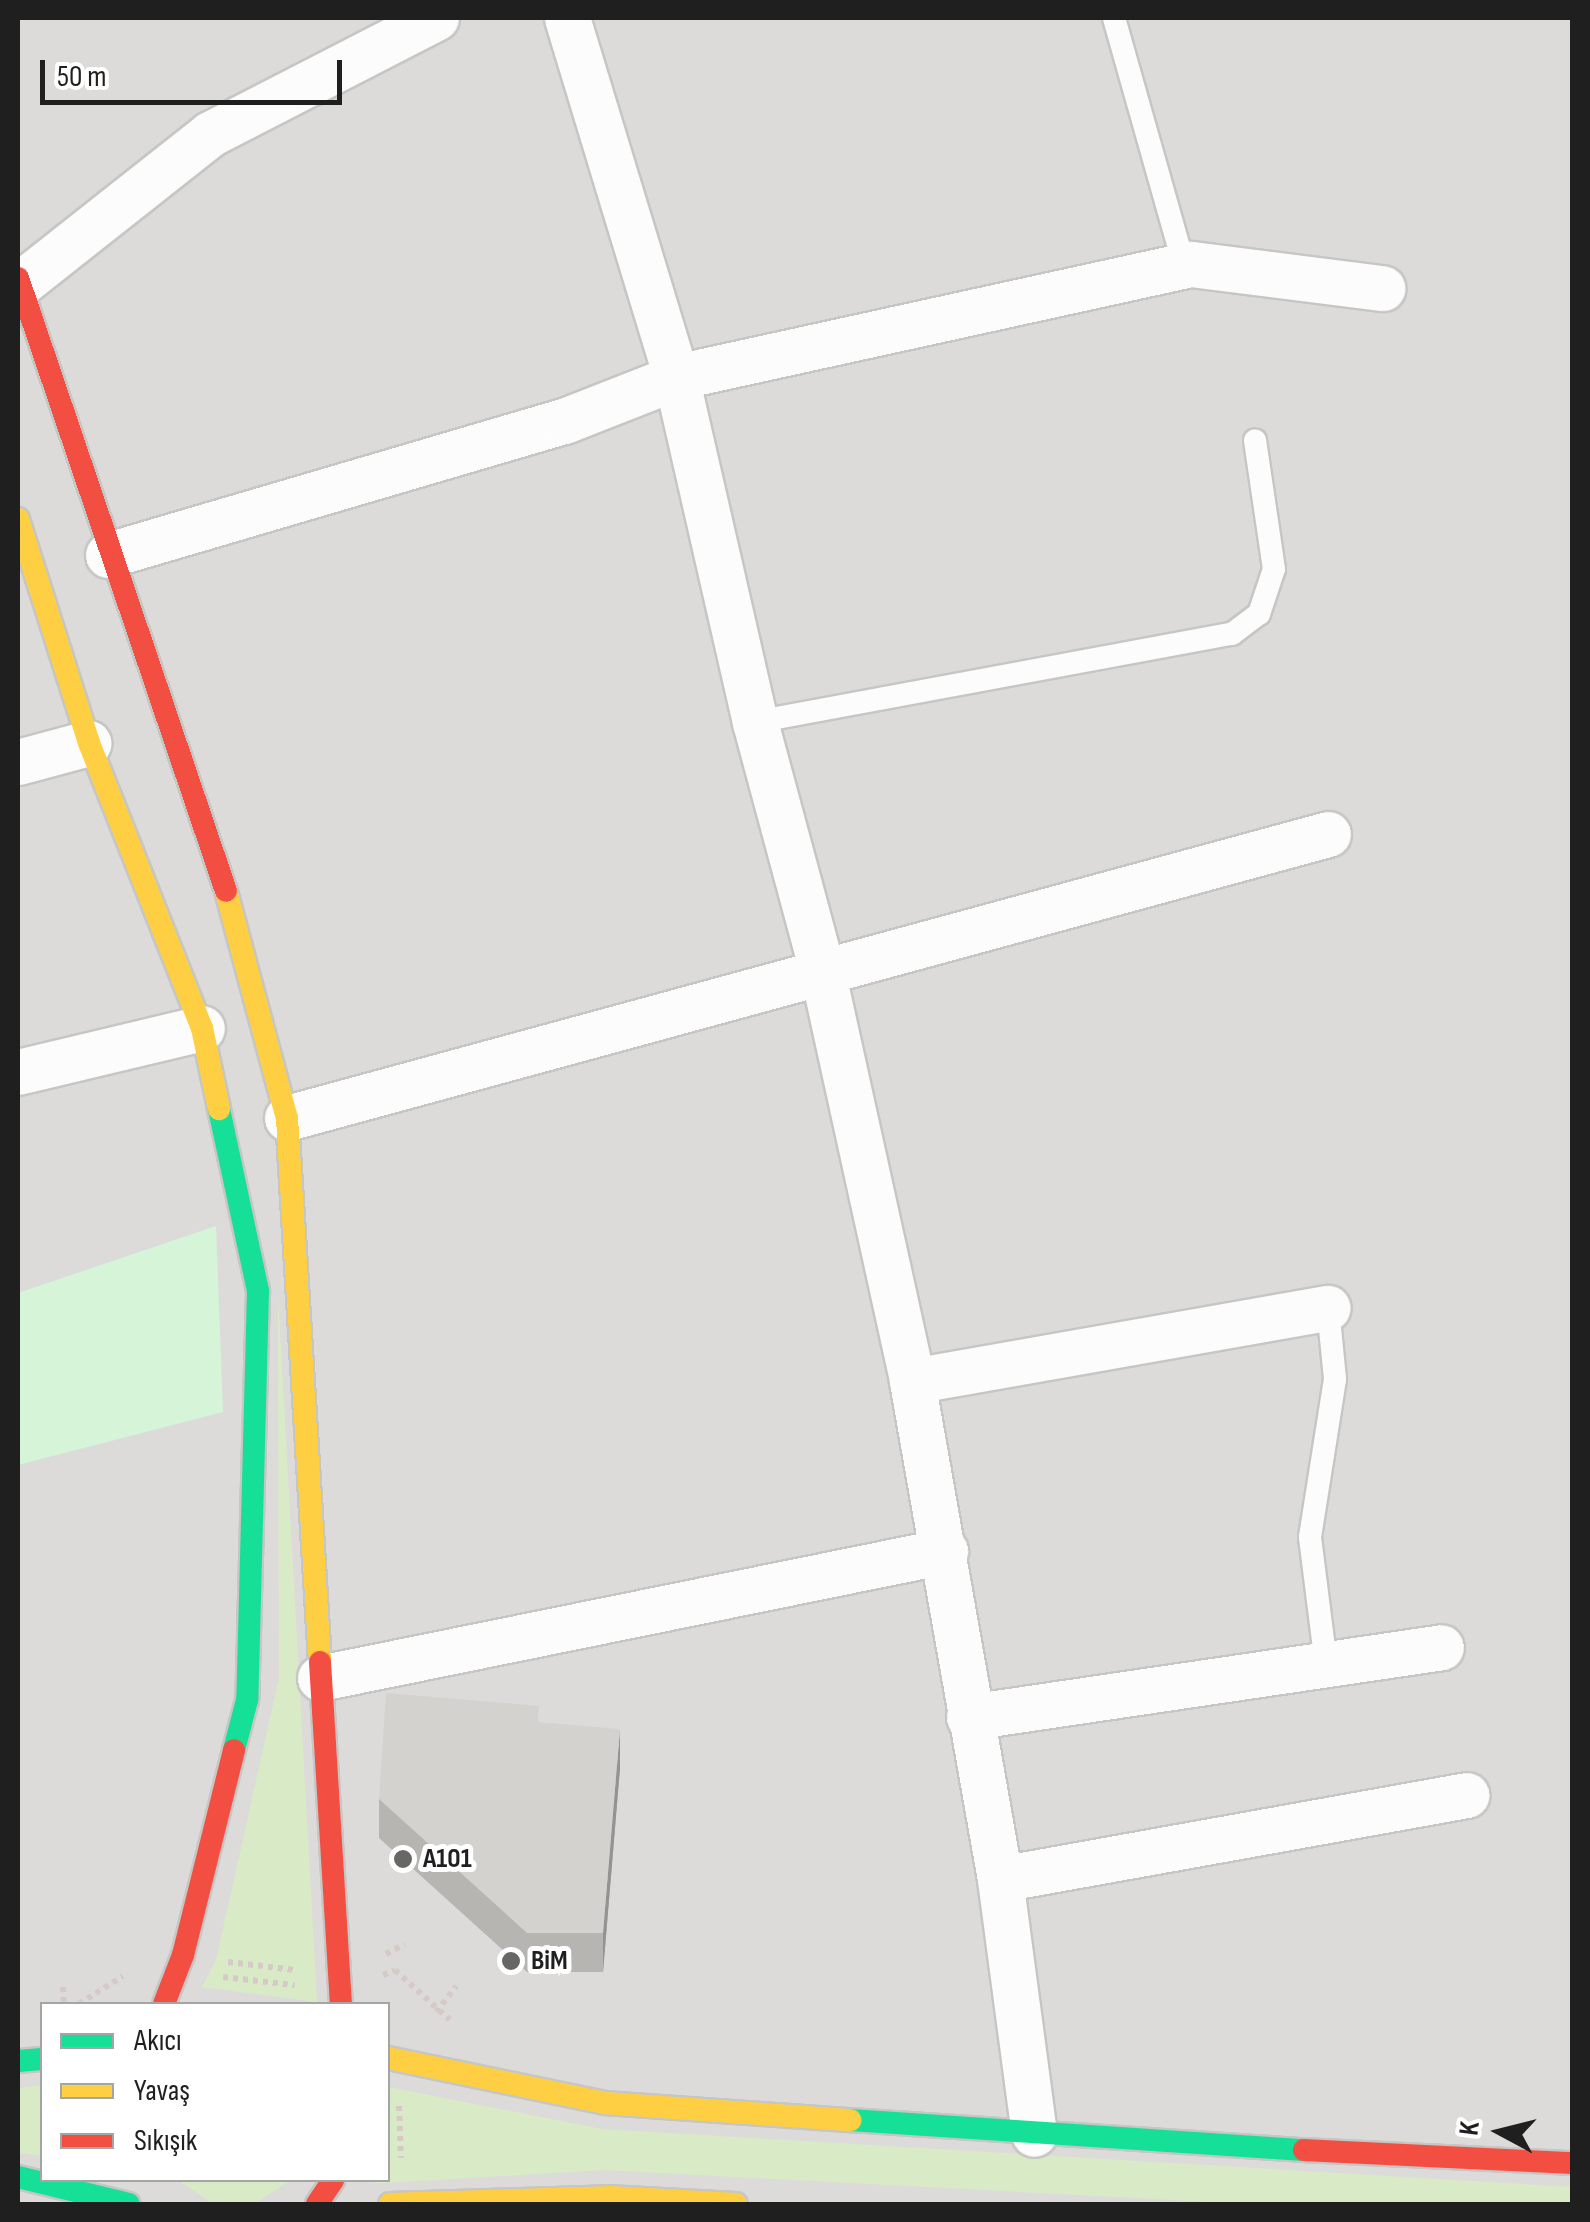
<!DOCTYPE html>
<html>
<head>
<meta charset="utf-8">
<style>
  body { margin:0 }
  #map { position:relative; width:1590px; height:2222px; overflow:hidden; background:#edece8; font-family:"Sofia Sans Condensed",sans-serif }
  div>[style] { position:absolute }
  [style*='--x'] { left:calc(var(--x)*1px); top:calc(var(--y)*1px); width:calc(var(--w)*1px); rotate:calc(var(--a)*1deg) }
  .residential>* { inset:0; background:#dcdbd9 }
  .grass>* { inset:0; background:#d8ebc6 }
  .park>* { inset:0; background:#d5f4d8 }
  .path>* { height:6px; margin-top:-3px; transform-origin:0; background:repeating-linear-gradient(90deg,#d6cac7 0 5px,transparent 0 10px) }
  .roads { filter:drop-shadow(2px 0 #c6c6c4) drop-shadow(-2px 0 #c6c6c4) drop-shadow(0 2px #c6c6c4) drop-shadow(0 -2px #c6c6c4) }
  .lane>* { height:22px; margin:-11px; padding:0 11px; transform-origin:11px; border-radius:11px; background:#fcfcfc }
  .street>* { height:45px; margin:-22.5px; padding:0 22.5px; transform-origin:22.5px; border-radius:22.5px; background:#fcfcfc }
  .fast>* { height:22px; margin:-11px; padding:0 11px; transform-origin:11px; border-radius:11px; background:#16e098 }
  .slow>* { height:22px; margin:-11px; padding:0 11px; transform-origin:11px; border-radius:11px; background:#ffcf43 }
  .jam>* { height:22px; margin:-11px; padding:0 11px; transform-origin:11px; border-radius:11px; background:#f24e42 }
  .wall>* { inset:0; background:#b6b5b2 }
  .shaded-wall>* { inset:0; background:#949391 }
  .building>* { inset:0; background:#d4d2cf }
  .dots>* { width:28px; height:28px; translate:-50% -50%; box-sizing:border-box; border:5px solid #fff; border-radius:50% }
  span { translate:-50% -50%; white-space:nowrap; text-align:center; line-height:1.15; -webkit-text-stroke:10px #fff; paint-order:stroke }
  .poi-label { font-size:28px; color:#1f1f1f; font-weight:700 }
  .left { translate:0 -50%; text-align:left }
  .frame { position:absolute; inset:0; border:20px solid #1f1f1f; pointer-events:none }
  .legend { position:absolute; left:40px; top:2002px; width:350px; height:180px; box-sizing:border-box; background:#fff; border:2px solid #a5a5a5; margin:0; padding:12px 18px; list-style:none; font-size:30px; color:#1f1f1f }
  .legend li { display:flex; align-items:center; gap:20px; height:50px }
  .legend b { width:50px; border:2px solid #a5a5a5 }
  .north { position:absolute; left:1450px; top:2082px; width:100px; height:100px; -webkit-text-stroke:8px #fff; paint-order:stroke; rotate:277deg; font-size:28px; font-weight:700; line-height:40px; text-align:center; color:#1f1f1f }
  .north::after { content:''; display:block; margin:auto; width:35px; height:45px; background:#1f1f1f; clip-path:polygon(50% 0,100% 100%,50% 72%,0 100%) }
  .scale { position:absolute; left:40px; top:60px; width:302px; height:45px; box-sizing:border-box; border:5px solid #1f1f1f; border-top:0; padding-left:12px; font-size:30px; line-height:35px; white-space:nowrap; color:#1f1f1f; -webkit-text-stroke:8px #fff; paint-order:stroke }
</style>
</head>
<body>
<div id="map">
  <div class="residential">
    <i style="clip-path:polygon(evenodd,18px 18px,1572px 18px,1572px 2204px,18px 2204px,18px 18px,42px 2004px,388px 2004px,388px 2180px,42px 2180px,42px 2004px)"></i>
  </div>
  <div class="grass">
    <i style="clip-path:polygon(278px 1297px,317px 2002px,202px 1987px,216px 1960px,279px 1678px)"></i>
    <i style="clip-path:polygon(42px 2085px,42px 2156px,18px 2152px,18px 2088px)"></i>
    <i style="clip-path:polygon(388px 2087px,602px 2129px,1572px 2187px,1572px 2204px,1250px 2204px,604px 2170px,368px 2184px,388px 2180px)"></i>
    <i style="clip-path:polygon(178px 2180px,291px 2180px,254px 2204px,213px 2204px)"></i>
  </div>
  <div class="park">
    <i style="clip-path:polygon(216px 1226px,223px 1412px,18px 1465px,18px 1293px)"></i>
  </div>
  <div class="path">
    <i style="--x:386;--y:1954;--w:21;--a:-28"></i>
    <i style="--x:228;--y:1962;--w:67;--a:6.8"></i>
    <i style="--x:383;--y:1975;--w:13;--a:-23"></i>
    <i style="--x:395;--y:1970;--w:74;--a:42.3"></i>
    <i style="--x:223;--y:1977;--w:72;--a:6.3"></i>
    <i style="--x:63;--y:1987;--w:17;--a:87"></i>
    <i style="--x:79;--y:2004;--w:52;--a:-32.5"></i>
    <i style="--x:436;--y:2012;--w:33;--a:-52"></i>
    <i style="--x:399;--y:2106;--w:52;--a:87.8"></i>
  </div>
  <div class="roads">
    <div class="lane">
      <i style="--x:1114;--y:18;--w:258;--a:74.2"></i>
      <i style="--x:755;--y:722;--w:485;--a:-10.5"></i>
      <i style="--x:1232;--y:634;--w:34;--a:-37"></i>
      <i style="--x:1259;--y:614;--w:47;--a:-71.6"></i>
      <i style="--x:1274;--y:569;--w:130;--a:-98.4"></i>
      <i style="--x:1326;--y:1664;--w:128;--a:-97.2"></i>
      <i style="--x:1310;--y:1537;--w:160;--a:-81"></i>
      <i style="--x:1335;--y:1379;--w:71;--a:-95.6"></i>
    </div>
    <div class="street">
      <i style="--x:567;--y:18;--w:375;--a:73.1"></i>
      <i style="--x:676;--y:377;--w:354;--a:77.1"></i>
      <i style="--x:755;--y:722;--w:257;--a:74.9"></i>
      <i style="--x:822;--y:970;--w:421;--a:77.6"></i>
      <i style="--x:912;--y:1381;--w:506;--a:79.98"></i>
      <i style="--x:1000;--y:1879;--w:257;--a:82.4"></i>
      <i style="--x:19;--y:285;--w:243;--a:-38.3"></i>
      <i style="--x:210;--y:134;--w:254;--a:-27.2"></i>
      <i style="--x:108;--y:555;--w:475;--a:-16.4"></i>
      <i style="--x:564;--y:421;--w:120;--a:-21.4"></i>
      <i style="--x:676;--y:377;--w:527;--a:-12.38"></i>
      <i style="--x:1191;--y:264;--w:193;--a:7.2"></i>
      <i style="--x:18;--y:762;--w:73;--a:-15"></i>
      <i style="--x:18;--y:1072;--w:189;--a:-13.4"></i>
      <i style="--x:287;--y:1118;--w:1079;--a:-15.26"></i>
      <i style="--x:912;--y:1381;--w:422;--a:-10"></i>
      <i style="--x:320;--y:1678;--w:638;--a:-11.49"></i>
      <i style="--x:969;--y:1717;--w:477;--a:-8.4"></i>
      <i style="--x:1000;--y:1879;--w:474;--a:-10.2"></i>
    </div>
    <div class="fast">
      <i style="--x:219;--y:1109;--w:186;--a:77.9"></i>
      <i style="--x:258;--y:1291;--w:409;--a:91.5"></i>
      <i style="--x:247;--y:1700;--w:52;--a:104.6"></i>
      <i style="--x:18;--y:2061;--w:24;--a:-5"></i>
      <i style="--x:850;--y:2120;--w:455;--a:3.8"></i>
      <i style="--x:18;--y:2177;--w:114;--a:13.7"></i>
    </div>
    <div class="slow">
      <i style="--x:18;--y:519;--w:235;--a:72.4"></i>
      <i style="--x:89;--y:743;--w:307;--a:68.4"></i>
      <i style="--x:202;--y:1028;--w:83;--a:78.1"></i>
      <i style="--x:226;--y:891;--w:235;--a:75"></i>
      <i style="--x:287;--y:1118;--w:545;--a:86.53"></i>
      <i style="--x:388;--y:2058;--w:222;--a:11.7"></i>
      <i style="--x:605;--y:2103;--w:246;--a:4"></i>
      <i style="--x:390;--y:2204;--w:219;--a:-1.8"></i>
      <i style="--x:609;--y:2197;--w:127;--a:3.2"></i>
    </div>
    <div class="jam">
      <i style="--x:18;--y:278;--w:647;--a:71.26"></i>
      <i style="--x:320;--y:1662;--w:343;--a:86.5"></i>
      <i style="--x:164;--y:2004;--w:53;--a:-68.8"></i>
      <i style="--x:183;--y:1955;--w:211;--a:-76"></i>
      <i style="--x:1304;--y:2150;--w:268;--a:2.8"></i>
      <i style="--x:317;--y:2204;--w:29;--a:-56"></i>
    </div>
  </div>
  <div class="wall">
    <i style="clip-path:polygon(539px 1722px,620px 1768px,603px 1972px,527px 1972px,379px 1838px,379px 1799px)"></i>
  </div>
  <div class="shaded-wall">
    <i style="clip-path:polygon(620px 1729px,620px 1768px,603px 1972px,603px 1933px)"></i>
  </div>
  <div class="building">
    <i style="clip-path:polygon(386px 1693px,539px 1706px,538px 1722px,620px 1729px,603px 1933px,527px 1933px,379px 1799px)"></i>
  </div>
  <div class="dots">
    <i style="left:403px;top:1859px;background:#676765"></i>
    <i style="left:511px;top:1961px;background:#676765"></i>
  </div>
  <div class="poi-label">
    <span class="left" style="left:423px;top:1859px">A101</span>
    <span class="left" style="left:531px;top:1961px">BiM</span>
  </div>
  <div class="frame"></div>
  <ul class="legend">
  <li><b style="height:12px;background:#16e098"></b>Akıcı</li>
  <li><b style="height:12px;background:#ffcf43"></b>Yavaş</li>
  <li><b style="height:12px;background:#f24e42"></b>Sıkışık</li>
  </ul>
  <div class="north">K</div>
  <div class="scale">50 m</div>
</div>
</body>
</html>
